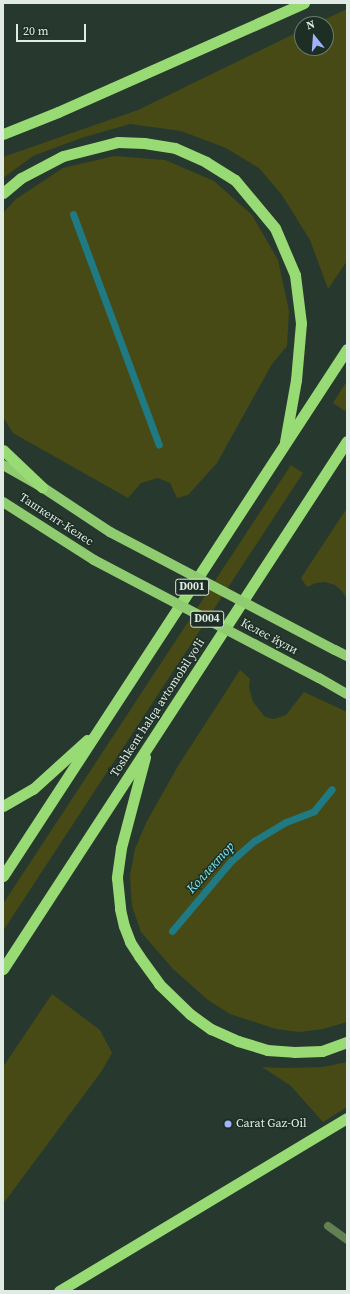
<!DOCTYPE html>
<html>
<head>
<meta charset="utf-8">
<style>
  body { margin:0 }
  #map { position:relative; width:350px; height:1294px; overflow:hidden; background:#27392e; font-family:"Source Serif 4",serif }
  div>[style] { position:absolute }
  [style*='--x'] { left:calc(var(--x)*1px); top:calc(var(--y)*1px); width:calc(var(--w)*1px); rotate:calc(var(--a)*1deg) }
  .green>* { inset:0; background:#474a15 }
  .stream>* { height:7px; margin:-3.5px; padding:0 3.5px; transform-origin:3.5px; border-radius:3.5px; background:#1f7a83 }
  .minor>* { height:8px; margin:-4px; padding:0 4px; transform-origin:4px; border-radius:4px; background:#638054 }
  .primary>* { height:10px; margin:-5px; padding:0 5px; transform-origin:5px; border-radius:5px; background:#8fcc6f }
  .trunk>* { height:11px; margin:-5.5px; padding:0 5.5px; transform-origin:5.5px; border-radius:5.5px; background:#98db74 }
  .primary-bridge>* { height:10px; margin:-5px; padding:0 5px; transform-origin:5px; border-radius:5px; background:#8fcc6f }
  .dots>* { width:11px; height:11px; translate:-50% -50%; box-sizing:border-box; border:2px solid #1d2e24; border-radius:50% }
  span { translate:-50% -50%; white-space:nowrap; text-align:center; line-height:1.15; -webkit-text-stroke:3px #1d2e24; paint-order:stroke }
  .shield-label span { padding:1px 3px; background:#1d2e24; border:1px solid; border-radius:3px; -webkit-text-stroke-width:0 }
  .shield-label { font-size:11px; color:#e0ebe4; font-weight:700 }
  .street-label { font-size:12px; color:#e0ebe4 }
  .poi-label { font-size:12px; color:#e0ebe4 }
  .left { translate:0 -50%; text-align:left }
  .water-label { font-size:13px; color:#7aeefa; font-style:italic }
  .frame { position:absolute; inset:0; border:4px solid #e0ebe4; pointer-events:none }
  .north { position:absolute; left:294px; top:16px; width:40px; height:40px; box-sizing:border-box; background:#1d2e24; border:1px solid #6b7a71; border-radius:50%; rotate:343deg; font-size:11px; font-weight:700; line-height:16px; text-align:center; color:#e0ebe4 }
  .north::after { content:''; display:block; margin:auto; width:14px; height:18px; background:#a0b3fd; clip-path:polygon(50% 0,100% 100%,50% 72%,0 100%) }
  .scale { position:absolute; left:16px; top:24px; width:70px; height:18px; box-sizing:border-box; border:2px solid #e0ebe4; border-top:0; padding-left:5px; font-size:12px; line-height:14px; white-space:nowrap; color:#e0ebe4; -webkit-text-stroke:3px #1d2e24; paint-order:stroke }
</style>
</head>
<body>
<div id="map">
  <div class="green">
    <i style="clip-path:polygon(347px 9px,347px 261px,328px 289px,310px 240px,282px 195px,259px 168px,226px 148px,181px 131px,130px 124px,81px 138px,33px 156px,3px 178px,3px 157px,138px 110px,302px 30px,302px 48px,326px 48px,326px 24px,315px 24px)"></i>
    <i style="clip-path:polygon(114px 156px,165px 160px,214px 181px,252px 215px,278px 260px,289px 311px,287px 346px,272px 364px,217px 463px,188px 495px,177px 498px,170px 483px,158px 478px,141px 483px,128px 498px,13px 433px,3px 417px,3px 213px,16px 199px,63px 168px)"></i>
    <i style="clip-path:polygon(347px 381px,347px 407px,345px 411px,333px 403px)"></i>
    <i style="clip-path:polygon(291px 465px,303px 473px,3px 931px,3px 904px)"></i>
    <i style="clip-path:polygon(347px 508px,347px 608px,347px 599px,342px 591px,335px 585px,325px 582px,316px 583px,307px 587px,301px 578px)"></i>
    <i style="clip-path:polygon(240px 670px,250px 679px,249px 687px,253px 702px,265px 717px,274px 719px,286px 715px,304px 692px,347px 712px,347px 1022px,323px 1029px,299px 1032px,276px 1029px,230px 1014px,208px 1000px,173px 969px,141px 932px,132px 906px,130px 876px,135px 849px,146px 823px,178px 766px)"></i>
    <i style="clip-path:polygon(52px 994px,100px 1030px,112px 1053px,101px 1072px,3px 1204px,3px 1067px)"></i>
    <i style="clip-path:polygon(347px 1062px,347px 1107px,323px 1122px,291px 1086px,262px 1067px,284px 1068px,323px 1067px)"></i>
  </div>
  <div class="stream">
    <i style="--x:73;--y:214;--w:246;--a:69.6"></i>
    <i style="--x:172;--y:931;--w:92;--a:-49.9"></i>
    <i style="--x:231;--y:861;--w:30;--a:-41"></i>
    <i style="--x:254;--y:841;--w:37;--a:-31"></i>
    <i style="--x:286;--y:822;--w:30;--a:-21"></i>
    <i style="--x:314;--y:811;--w:28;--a:-51"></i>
  </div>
  <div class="minor">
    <i style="--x:328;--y:1226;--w:24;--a:36"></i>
  </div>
  <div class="primary">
    <i style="--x:3;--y:465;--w:45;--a:29.4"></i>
    <i style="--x:42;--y:487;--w:82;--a:33.5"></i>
    <i style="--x:3;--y:502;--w:108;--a:32.5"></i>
    <i style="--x:335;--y:650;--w:13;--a:27"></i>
    <i style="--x:319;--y:678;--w:32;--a:30"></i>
  </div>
  <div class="trunk">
    <i style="--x:3;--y:134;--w:59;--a:-21.8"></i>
    <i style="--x:58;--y:112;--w:269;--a:-23.9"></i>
    <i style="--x:3;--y:193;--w:23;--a:-40"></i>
    <i style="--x:21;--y:178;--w:47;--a:-27.6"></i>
    <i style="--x:63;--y:156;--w:57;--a:-14.3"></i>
    <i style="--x:118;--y:142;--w:26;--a:2"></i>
    <i style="--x:144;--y:143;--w:31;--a:9"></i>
    <i style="--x:175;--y:148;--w:34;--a:24"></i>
    <i style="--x:206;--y:162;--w:34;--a:32"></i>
    <i style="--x:235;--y:180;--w:62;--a:50.2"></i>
    <i style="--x:275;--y:228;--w:51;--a:66.9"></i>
    <i style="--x:295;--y:275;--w:48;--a:82.9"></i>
    <i style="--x:301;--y:323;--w:57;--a:95"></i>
    <i style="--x:296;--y:380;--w:63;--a:100.1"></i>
    <i style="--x:3;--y:450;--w:54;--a:43.5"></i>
    <i style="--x:145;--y:757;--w:94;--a:104.8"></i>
    <i style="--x:121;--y:848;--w:30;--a:98"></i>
    <i style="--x:117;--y:878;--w:31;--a:84"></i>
    <i style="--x:120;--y:909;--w:17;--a:77"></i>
    <i style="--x:124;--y:926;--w:17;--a:69"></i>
    <i style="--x:130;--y:942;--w:17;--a:57"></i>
    <i style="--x:139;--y:956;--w:34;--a:54"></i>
    <i style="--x:159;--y:984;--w:43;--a:44.1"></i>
    <i style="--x:190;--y:1014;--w:26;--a:36"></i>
    <i style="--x:211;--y:1029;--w:30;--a:24"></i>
    <i style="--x:238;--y:1041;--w:30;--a:17"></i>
    <i style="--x:267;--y:1050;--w:27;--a:4"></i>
    <i style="--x:294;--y:1052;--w:28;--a:-2"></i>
    <i style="--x:322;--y:1051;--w:27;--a:-20"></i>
    <i style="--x:3;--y:806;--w:34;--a:-30"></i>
    <i style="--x:33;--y:789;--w:73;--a:-42.2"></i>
    <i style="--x:3;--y:876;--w:629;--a:-56.87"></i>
    <i style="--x:3;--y:969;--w:630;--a:-56.92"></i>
    <i style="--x:59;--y:1291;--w:336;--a:-31"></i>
  </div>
  <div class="primary-bridge">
    <i style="--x:110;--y:532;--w:254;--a:27.7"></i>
    <i style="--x:94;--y:560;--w:254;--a:27.7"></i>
  </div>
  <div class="dots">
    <i style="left:228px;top:1124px;background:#a0b3fd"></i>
  </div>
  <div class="shield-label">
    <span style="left:192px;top:587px">D001</span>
    <span style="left:207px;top:619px">D004</span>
  </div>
  <div class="street-label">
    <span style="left:56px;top:520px;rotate:33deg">Ташкент-Келес</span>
    <span style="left:269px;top:637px;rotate:28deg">Келес йули</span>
    <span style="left:158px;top:708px;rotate:-57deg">Toshkent halqa avtomobil yo'li</span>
  </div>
  <div class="poi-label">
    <span class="left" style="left:236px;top:1124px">Carat Gaz-Oil</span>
  </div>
  <div class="water-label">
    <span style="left:211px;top:868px;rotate:-48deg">Коллектор</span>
  </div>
  <div class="frame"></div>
  <div class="north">N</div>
  <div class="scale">20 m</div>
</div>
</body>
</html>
